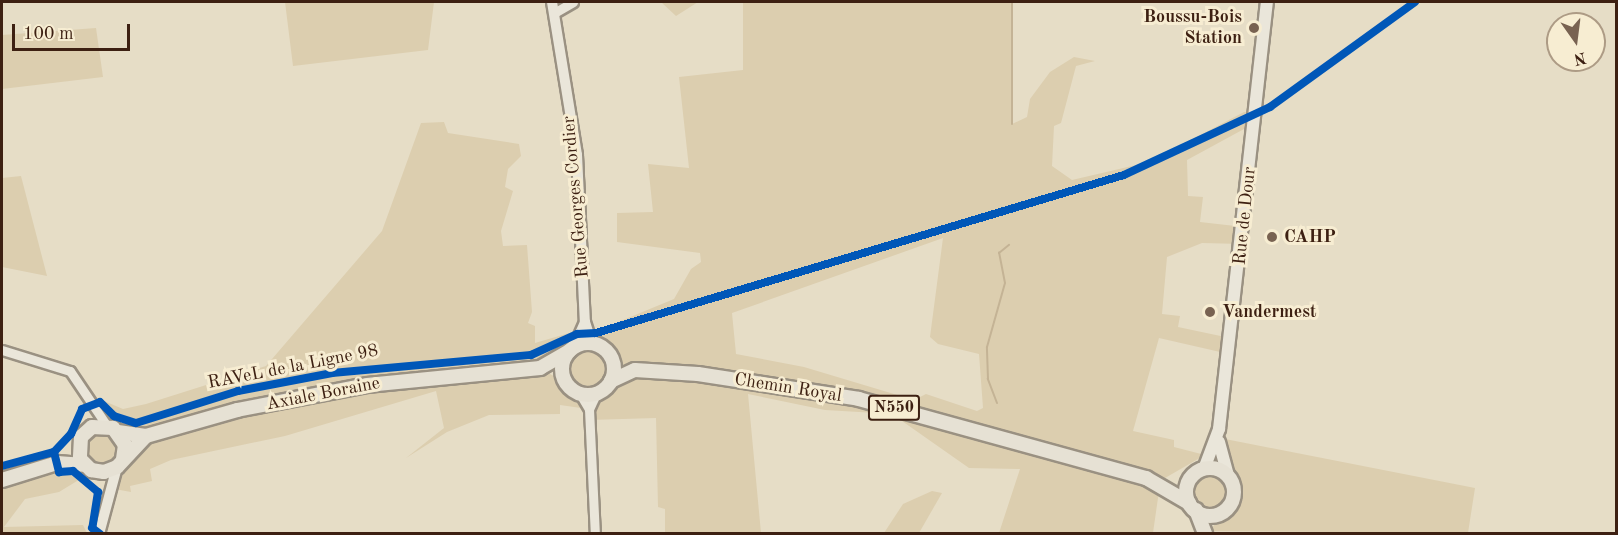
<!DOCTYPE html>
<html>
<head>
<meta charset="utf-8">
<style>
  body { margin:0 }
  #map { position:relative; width:1618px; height:535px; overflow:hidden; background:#e6ddc6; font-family:"Old Standard TT",serif }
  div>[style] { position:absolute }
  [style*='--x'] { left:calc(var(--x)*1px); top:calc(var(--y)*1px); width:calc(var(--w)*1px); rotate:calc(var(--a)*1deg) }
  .green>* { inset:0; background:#dcceaf }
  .round { border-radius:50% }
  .stream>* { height:2px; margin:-1px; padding:0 1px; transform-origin:1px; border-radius:1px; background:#c4b395 }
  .roads { filter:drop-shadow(2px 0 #9a9182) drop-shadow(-2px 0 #9a9182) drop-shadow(0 2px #9a9182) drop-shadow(0 -2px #9a9182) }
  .minor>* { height:9px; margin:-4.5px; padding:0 4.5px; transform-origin:4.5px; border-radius:4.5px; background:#eae6da }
  .tertiary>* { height:10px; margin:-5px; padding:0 5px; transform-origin:5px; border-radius:5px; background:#eae6da }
  .secondary>* { height:12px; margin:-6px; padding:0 6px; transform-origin:6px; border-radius:6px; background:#eae6da }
  .primary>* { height:14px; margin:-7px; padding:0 7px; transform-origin:7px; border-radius:7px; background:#e6e1d4 }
  .primary>.ring { margin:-7px; padding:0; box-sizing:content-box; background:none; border:14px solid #e6e1d4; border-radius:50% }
  .cycleway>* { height:8px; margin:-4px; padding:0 4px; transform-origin:4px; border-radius:4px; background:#0057b8 }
  .dots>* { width:16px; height:16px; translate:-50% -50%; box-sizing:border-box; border:3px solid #f7edd2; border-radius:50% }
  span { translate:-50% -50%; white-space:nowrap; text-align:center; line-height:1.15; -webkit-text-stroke:6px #f7edd2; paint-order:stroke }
  .shield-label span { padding:2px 4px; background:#f7edd2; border:2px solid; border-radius:4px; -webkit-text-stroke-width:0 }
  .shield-label { font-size:16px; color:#3d2012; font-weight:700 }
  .poi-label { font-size:18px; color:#3d2012; font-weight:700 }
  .right { translate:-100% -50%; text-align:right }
  .left { translate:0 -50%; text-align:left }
  .street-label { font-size:18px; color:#3d2012 }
  .frame { position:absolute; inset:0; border:3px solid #3d2012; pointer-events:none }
  .north { position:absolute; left:1546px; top:12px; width:60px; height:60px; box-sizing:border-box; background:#f7edd2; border:2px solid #ad9b85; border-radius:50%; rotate:166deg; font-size:16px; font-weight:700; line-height:24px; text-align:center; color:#3d2012 }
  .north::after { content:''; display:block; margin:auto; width:21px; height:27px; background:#786251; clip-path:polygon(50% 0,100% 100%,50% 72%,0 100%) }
  .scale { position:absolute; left:12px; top:24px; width:118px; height:27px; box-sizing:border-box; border:3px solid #3d2012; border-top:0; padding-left:8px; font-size:18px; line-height:21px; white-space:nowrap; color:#3d2012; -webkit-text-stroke:4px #f7edd2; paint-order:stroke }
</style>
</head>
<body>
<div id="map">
  <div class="green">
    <i style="clip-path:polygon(285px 2px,434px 2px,428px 50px,293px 66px)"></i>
    <i style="clip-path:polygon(661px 2px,698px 2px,676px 16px)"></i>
    <i style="clip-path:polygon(evenodd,743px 2px,1012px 2px,1012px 124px,1027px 117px,1030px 99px,1050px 72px,1074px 57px,1095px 61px,1076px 66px,1061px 123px,1054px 126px,1052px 166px,1072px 180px,1149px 162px,1244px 112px,1256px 113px,1254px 130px,1244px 129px,1187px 160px,1188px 196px,1203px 197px,1200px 222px,1244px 227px,1242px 244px,1202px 243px,1167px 257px,1162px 314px,1180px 316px,1178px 327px,1230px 338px,1229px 354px,1159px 338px,1133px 431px,1174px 440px,1174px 447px,1205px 455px,1165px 478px,1048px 456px,1159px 491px,1153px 533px,999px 533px,1020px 469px,969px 468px,902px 421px,876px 413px,825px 410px,748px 394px,761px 533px,665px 533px,665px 509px,658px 507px,656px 418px,589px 420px,588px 409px,560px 405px,560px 414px,489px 415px,447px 432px,406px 458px,444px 428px,436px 391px,285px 436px,171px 460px,150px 469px,152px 481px,130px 486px,131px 492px,109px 488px,136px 442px,90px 405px,104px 401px,123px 409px,146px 404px,266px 366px,382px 231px,421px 123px,444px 122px,448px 133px,519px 144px,521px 156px,508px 169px,505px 187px,513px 191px,501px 231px,503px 246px,527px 245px,532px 312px,528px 323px,535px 326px,535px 343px,583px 329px,581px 339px,541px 369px,588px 395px,634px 370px,612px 359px,589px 334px,674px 299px,691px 269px,701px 262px,700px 253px,617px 242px,617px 213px,653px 212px,648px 164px,689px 168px,679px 77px,743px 70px,743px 2px,943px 238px,930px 337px,938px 344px,979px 354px,983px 408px,977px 411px,926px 394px,914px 400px,804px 367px,736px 354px,732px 313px,943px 238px)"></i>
    <i style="clip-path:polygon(96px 28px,103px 77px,2px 89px,2px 35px)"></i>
    <i style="clip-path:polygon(21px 176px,47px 276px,2px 267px,2px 178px)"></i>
    <i class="round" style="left:570px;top:350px;width:36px;height:36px"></i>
    <i class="round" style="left:84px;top:432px;width:34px;height:34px"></i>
    <i style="clip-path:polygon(1220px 438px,1475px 488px,1468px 533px,1210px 531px,1233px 498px,1232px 483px,1221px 465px)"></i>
    <i style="clip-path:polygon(54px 452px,59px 472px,82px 478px,59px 492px,25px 499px,4px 527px,83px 525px,87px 533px,2px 534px,2px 466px)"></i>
    <i class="round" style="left:1194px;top:476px;width:32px;height:32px"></i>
    <i style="clip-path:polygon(932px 491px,942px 493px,919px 533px,884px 533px,903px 504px)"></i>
  </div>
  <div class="stream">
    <i style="--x:1012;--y:124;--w:122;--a:-90"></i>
    <i style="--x:997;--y:403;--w:26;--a:-111"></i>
    <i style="--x:988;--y:379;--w:32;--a:-92"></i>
    <i style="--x:987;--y:347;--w:66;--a:-74.3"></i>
    <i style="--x:1005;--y:283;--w:31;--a:-101"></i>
    <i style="--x:999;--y:253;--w:13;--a:-39"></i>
  </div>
  <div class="roads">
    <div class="minor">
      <i style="--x:554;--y:13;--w:22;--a:-30"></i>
      <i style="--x:2;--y:350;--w:71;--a:17.2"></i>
      <i style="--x:70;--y:371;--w:66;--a:56.1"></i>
      <i style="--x:580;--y:394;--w:17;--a:59"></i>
      <i style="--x:589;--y:409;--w:125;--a:87.3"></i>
      <i style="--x:589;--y:409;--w:17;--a:-65"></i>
    </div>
    <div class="tertiary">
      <i style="--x:552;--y:2;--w:155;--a:80.7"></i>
      <i style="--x:577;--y:155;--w:167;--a:87.3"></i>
      <i style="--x:585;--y:322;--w:22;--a:72"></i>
      <i style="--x:574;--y:347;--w:27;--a:-66"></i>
      <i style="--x:99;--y:534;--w:69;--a:-75"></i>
    </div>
    <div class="secondary">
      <i style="--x:1219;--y:442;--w:35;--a:75"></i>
      <i style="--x:1204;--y:469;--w:43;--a:-69.4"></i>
      <i style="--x:1219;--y:429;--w:430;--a:-83.6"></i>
    </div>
    <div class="primary">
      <i class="ring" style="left:562px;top:343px;width:38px;height:38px"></i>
      <i style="--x:611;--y:381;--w:26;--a:-25"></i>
      <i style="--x:635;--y:370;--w:63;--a:3.6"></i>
      <i style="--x:698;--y:374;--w:163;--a:8.8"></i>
      <i style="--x:859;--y:399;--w:298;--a:15.4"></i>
      <i style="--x:1146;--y:478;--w:50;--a:30.2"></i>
      <i style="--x:118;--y:432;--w:28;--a:8"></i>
      <i style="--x:146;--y:436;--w:95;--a:-15.9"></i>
      <i style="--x:237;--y:410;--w:132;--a:-10.9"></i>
      <i style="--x:367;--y:385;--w:174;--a:-5.6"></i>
      <i style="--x:540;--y:368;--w:34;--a:-30"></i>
      <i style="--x:123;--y:459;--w:14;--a:-82"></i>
      <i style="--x:125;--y:445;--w:21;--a:-125"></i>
      <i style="--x:113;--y:428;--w:21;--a:-177"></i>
      <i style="--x:92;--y:427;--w:15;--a:138"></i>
      <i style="--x:81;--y:437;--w:22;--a:93"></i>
      <i style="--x:80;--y:459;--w:16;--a:45"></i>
      <i style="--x:91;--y:470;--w:13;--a:9"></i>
      <i style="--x:104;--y:472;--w:14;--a:-21"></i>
      <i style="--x:117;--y:467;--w:42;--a:-46.9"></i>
      <i class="ring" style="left:1186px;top:468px;width:34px;height:34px"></i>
      <i style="--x:2;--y:480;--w:58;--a:-17.2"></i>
      <i style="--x:57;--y:463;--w:27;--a:4"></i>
      <i style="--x:1196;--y:510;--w:26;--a:69"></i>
    </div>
  </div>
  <div class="cycleway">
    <i style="--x:54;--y:452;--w:21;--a:76"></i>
    <i style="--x:59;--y:472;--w:14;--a:-4"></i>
    <i style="--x:73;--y:471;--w:33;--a:40"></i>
    <i style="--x:98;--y:492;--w:36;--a:99"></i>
    <i style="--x:92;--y:528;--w:10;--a:37"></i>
    <i style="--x:2;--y:466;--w:54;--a:-15.1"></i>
    <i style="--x:54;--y:452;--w:25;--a:-47"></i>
    <i style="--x:71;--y:434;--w:27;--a:-66"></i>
    <i style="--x:82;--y:409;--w:19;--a:-21"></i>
    <i style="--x:100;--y:402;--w:20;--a:45"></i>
    <i style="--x:114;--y:416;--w:23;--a:18"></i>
    <i style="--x:136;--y:423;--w:107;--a:-17.4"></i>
    <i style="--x:238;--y:391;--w:96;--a:-10.8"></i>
    <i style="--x:332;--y:373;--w:200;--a:-5.2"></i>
    <i style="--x:531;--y:355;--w:51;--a:-24.5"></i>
    <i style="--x:577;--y:334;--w:19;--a:-3"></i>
    <i style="--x:596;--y:333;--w:551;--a:-16.66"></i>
    <i style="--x:1124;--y:175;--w:161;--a:-25"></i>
    <i style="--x:1270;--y:107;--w:179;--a:-35.9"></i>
  </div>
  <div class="dots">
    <i style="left:1254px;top:28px;background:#786251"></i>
    <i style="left:1272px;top:237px;background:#786251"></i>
    <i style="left:1210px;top:312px;background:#786251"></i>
  </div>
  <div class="shield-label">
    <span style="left:894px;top:408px">N550</span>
  </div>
  <div class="poi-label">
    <span class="right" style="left:1242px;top:28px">Boussu-Bois<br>Station</span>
    <span class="left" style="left:1284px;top:237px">CAHP</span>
    <span class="left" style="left:1222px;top:312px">Vandermest</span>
  </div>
  <div class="street-label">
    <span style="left:576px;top:197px;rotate:-95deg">Rue Georges Cordier</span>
    <span style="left:1245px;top:216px;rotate:-84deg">Rue de Dour</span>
    <span style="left:293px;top:367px;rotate:-11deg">RAVeL de la Ligne 98</span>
    <span style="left:788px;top:388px;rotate:9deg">Chemin Royal</span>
    <span style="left:323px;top:394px;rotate:-11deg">Axiale Boraine</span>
  </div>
  <div class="frame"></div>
  <div class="north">N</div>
  <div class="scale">100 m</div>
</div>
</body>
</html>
